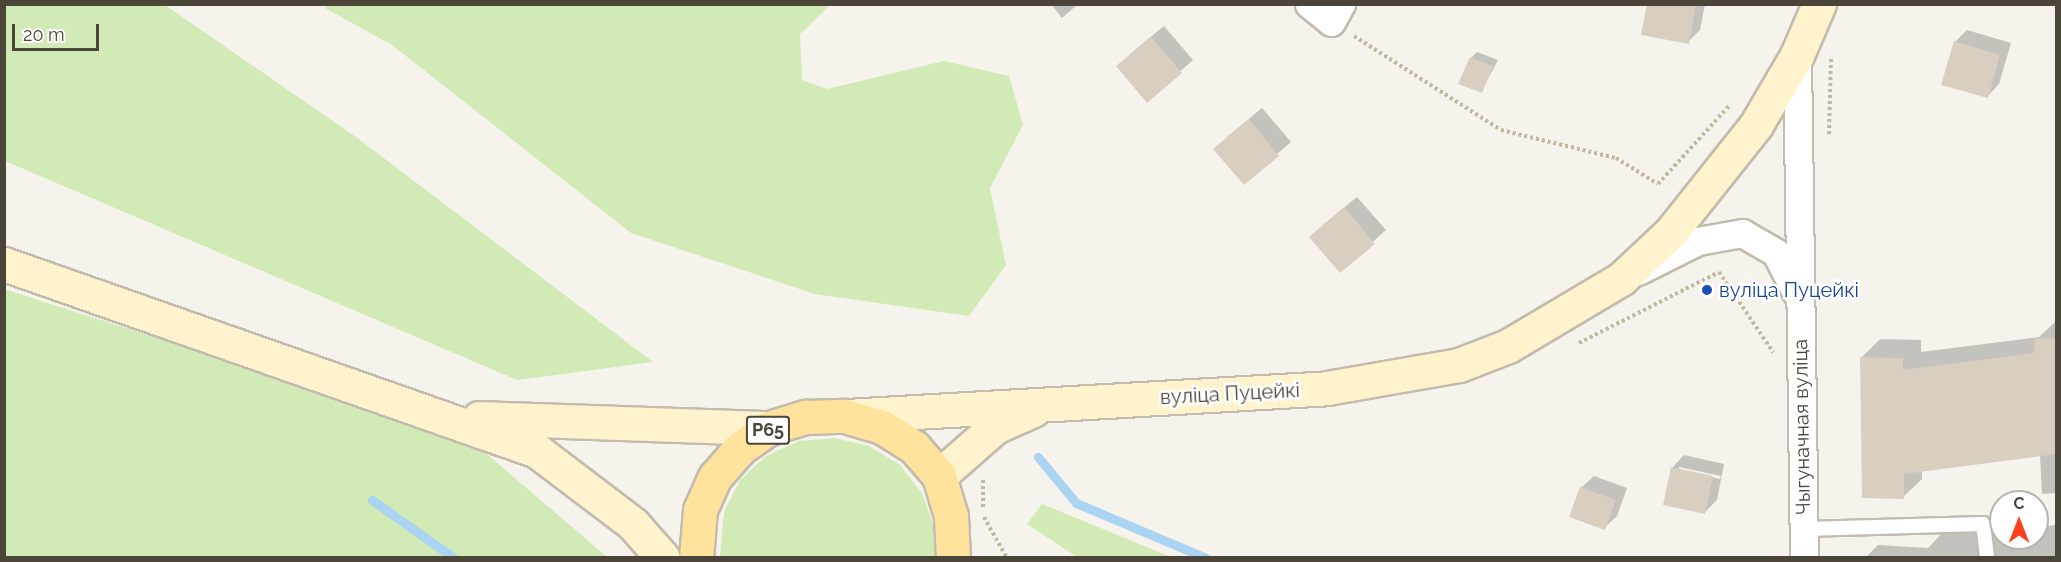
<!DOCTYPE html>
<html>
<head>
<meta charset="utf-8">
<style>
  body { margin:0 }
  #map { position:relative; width:2061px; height:562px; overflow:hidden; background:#f6f3ec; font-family:Raleway,sans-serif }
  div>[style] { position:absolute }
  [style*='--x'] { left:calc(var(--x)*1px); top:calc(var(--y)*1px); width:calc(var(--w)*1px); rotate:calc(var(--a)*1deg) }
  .green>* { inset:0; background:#d2eab5 }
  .shadow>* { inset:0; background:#0003 }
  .stream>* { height:9px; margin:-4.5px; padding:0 4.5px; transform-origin:4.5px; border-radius:4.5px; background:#a9d4f2 }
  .building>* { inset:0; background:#d8cfc1 }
  .path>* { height:4px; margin-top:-2px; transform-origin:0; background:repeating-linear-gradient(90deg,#c4b79f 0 3px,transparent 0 6px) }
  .roads { filter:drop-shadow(2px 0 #c2bbae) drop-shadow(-2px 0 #c2bbae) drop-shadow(0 2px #c2bbae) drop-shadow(0 -2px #c2bbae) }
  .service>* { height:14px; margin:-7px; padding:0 7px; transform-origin:7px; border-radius:7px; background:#fff }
  .minor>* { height:27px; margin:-13.5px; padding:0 13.5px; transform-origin:13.5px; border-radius:13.5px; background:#fff }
  .secondary>* { height:33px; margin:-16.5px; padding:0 16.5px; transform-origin:16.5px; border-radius:16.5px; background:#fff3cd }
  .primary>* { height:33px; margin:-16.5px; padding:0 16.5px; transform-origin:16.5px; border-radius:16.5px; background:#ffe39c }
  .dots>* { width:16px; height:16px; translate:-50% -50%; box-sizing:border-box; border:3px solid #fff; border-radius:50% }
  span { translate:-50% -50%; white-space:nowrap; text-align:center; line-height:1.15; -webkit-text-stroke:5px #fff; paint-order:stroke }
  .shield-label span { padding:2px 4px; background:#fff; border:2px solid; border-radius:4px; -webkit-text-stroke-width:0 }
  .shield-label { font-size:18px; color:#4b4439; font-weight:700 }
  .transit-label { font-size:20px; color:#164399 }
  .left { translate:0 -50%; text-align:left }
  .street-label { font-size:20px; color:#4b4439 }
  .frame { position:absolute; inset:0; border:6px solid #4b4439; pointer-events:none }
  .north { position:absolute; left:1989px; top:490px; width:60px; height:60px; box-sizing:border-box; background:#fff; border:2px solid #b7b4b0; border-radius:50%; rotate:0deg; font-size:16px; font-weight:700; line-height:24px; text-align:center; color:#4b4439 }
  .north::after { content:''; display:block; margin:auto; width:21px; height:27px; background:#fc3f1d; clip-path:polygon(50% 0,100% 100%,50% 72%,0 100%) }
  .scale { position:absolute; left:12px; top:24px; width:87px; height:27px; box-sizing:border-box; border:3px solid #4b4439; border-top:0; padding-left:8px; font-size:18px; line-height:21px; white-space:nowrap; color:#4b4439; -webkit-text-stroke:4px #fff; paint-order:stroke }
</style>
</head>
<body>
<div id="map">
  <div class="green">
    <i style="clip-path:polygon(5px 4px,165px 5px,356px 137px,653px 362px,517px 380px,5px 161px)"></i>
    <i style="clip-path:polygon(328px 5px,830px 5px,800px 34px,802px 80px,827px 89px,944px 61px,1009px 76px,1023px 125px,990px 188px,1006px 265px,969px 316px,815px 294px,631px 233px,392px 45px,325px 8px)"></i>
    <i style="clip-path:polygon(4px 289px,467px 437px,607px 557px,5px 557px)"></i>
    <i style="clip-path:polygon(835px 438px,869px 446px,900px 465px,922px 493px,934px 527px,935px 557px,720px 557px,724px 512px,740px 480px,766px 456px,799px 441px)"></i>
    <i style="clip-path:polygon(1042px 504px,1171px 557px,1077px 557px,1027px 524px)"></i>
  </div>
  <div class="shadow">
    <i style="clip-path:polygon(1051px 4px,1078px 4px,1062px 18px)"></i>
    <i style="clip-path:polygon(1649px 4px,1705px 4px,1700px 30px,1688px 42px)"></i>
    <i style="clip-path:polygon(1164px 26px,1193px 60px,1147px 100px,1130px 54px)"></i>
    <i style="clip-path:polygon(1967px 30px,2011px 43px,1999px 84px,1987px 97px,1955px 42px)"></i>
    <i style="clip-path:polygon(1477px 52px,1498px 60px,1481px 92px,1471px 58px)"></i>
    <i style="clip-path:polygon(1262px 108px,1291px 142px,1244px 183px,1227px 137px)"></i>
    <i style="clip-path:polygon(1357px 197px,1386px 230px,1340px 271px,1323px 225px)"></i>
    <i style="clip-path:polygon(2056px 321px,2056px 493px,2042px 494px,2040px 455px,1922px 470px,1922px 479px,1903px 497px,1861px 358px,1880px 339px,1921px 340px,1921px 352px,2039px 337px)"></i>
    <i style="clip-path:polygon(evenodd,1684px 455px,1724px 464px,1717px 500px,1705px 512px,1672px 468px,1684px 455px,1679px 467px,1721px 476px,1720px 479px,1679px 470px,1679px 467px)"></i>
    <i style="clip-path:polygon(1594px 476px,1627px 488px,1617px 516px,1604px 528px,1581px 488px)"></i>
    <i style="clip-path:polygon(2056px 525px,2056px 558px,1865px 558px,1878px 545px,1928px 548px,1949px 526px,1990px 528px,2004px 542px,2037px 538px,2037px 527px)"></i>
  </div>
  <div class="stream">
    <i style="--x:1038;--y:457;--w:60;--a:50.4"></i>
    <i style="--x:1076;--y:503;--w:141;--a:22.9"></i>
    <i style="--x:372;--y:500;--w:100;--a:35.3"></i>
  </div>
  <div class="building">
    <i style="clip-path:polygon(1647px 4px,1696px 4px,1689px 44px,1641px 35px)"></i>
    <i style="clip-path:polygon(1151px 37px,1182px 73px,1147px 103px,1116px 66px)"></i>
    <i style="clip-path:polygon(1954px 41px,2000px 55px,1988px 98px,1941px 85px)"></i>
    <i style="clip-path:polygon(1470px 57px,1493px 66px,1482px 93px,1458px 84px)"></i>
    <i style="clip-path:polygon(1249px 119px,1279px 156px,1244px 185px,1213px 149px)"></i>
    <i style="clip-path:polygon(1344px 207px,1375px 244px,1340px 273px,1309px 237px)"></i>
    <i style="clip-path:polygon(2056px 338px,2056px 454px,1904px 474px,1904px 499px,1862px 498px,1860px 357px,1903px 358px,1903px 370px,2034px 353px,2035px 339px)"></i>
    <i style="clip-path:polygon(1671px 467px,1713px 476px,1705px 514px,1663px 505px)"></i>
    <i style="clip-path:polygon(1580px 487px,1616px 500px,1605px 530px,1569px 517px)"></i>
  </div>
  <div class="path">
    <i style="--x:1354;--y:36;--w:174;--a:32.6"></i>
    <i style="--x:1501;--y:130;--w:118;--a:13.7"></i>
    <i style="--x:1616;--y:158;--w:49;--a:31.8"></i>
    <i style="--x:1658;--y:184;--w:105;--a:-47.7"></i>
    <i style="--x:1829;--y:134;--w:77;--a:-88.5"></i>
    <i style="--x:1579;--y:343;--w:157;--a:-26.9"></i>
    <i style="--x:1719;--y:272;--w:97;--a:56"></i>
    <i style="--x:983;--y:507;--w:29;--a:-90"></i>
    <i style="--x:984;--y:517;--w:47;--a:60.7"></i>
  </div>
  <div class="roads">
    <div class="service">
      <i style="--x:1804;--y:529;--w:179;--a:-1.6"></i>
      <i style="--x:1983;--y:524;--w:34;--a:83"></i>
    </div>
    <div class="minor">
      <i style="--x:1309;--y:4;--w:28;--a:39"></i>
      <i style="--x:1331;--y:22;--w:21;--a:-61"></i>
      <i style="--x:1797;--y:55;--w:503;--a:89.2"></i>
      <i style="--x:1638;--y:271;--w:67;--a:-26.6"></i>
      <i style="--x:1698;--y:241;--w:45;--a:-10.3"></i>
      <i style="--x:1742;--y:233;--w:39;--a:30"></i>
      <i style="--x:1776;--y:253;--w:44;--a:62.9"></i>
    </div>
    <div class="secondary">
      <i style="--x:4;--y:264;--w:565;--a:19.33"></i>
      <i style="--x:537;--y:451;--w:121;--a:37.2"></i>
      <i style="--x:633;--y:524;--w:45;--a:48.6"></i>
      <i style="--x:846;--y:416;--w:482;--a:-3.3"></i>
      <i style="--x:1327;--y:388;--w:134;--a:-9.9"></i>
      <i style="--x:1459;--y:365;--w:53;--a:-21.2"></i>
      <i style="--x:1508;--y:346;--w:131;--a:-30.7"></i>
      <i style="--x:1621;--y:279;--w:69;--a:-43.2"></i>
      <i style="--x:1671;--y:232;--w:137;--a:-51.5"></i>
      <i style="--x:1756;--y:125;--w:81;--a:-59.6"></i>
      <i style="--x:1797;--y:55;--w:56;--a:-66.7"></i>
      <i style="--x:479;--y:418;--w:290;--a:2"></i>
      <i style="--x:939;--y:476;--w:74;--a:-41.2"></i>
      <i style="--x:995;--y:427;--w:42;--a:-24.1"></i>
    </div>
    <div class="primary">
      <i style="--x:696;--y:558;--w:48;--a:-85.2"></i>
      <i style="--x:700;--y:510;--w:36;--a:-66"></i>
      <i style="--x:715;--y:477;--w:37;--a:-49"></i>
      <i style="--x:739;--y:449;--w:37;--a:-35"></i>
      <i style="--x:769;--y:428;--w:39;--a:-17"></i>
      <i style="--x:806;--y:417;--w:38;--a:-2"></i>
      <i style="--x:844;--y:416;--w:40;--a:16"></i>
      <i style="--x:882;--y:427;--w:38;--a:32"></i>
      <i style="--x:914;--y:447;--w:38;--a:49"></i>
      <i style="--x:939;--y:476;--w:42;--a:73.3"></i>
      <i style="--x:951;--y:516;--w:42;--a:87.3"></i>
    </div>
  </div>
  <div class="dots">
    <i style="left:1707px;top:290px;background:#1a4fb4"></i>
  </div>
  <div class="shield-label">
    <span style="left:768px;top:430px">Р65</span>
  </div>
  <div class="transit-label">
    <span class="left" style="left:1719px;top:290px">вуліца Пуцейкі</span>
  </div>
  <div class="street-label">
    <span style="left:1230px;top:394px;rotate:-3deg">вуліца Пуцейкі</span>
    <span style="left:1802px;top:427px;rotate:-91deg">Чыгуначная вуліца</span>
  </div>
  <div class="frame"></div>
  <div class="north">С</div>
  <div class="scale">20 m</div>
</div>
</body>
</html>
